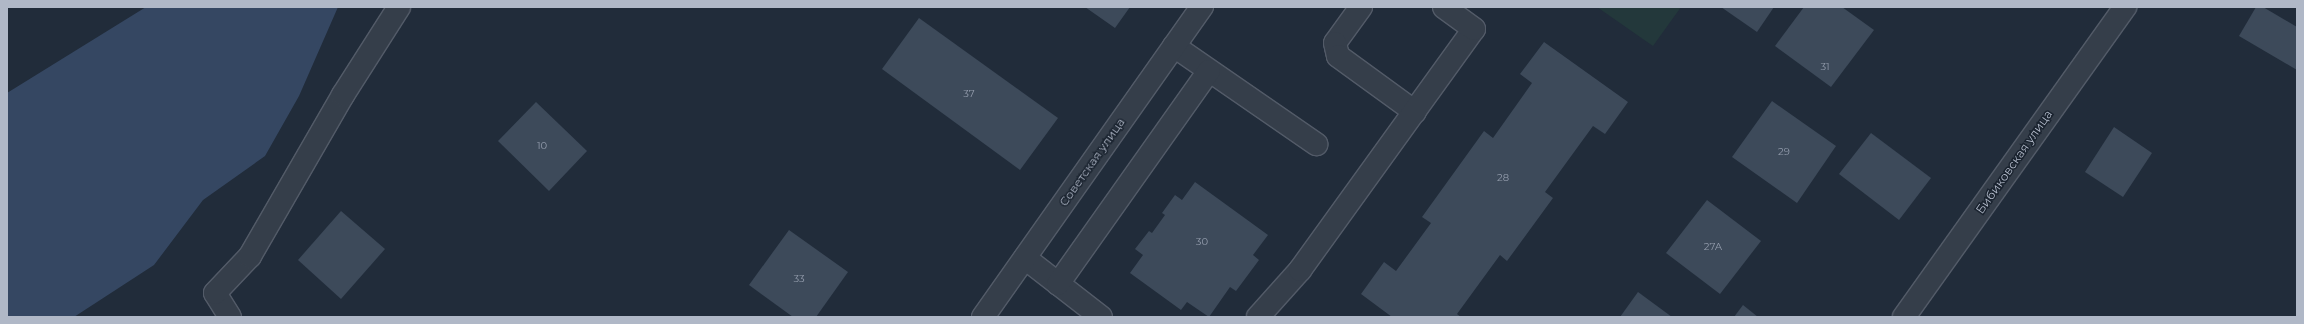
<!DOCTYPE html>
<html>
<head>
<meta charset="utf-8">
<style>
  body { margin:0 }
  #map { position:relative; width:2304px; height:324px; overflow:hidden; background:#212c3a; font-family:Montserrat,sans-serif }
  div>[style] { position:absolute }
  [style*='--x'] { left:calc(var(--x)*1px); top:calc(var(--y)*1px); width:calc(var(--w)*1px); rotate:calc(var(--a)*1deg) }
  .green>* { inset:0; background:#23383b }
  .water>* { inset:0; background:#354762 }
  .building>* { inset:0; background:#3d4a5a }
  .roads { filter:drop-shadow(1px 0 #535b68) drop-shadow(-1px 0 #535b68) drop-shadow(0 1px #535b68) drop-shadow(0 -1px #535b68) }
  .minor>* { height:22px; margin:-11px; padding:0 11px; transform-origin:11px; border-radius:11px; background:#353e4a }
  span { translate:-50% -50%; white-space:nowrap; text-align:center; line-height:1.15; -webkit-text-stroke:3px #1a232f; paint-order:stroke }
  .number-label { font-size:10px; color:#939cac }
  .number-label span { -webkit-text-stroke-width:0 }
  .street-label { font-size:12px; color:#b0b8c7 }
  .frame { position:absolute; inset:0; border:8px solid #b0b8c7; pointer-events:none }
</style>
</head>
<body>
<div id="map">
  <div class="green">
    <i style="clip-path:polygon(1597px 7px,1681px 7px,1653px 46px)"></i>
  </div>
  <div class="water">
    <i style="clip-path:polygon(146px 7px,338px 7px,299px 96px,265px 156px,203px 200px,154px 265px,74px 317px,7px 317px,7px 93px)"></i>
  </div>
  <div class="building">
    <i style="clip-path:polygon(1085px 7px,1130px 7px,1115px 28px)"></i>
    <i style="clip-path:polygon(1721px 7px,1774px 7px,1757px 32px)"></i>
    <i style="clip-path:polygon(1804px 7px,1842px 7px,1874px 30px,1831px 87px,1775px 46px)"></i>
    <i style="clip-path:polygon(2256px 7px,2263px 7px,2297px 27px,2297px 70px,2239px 36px)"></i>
    <i style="clip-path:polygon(919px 18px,1058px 118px,1020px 170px,882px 69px)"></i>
    <i style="clip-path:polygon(1544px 42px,1628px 102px,1605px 134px,1593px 126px,1545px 192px,1553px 198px,1507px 261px,1500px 255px,1457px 314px,1461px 317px,1392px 317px,1361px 294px,1384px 262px,1396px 271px,1431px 223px,1422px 217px,1484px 131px,1493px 138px,1532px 83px,1520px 74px)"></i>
    <i style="clip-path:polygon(1772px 101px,1836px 146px,1797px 203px,1732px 157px)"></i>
    <i style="clip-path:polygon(536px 102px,587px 151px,549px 191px,498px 141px)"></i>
    <i style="clip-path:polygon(2114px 127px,2152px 153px,2123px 197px,2085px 172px)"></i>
    <i style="clip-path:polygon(1871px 133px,1931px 178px,1899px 220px,1839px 174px)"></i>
    <i style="clip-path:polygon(1195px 182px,1268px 235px,1253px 255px,1259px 260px,1236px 291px,1230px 287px,1209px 317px,1187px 302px,1181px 310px,1130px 273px,1143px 255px,1135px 249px,1149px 231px,1152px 233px,1165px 215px,1162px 213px,1175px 195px,1182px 200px)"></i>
    <i style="clip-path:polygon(1707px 200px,1761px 241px,1720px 294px,1666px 253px)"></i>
    <i style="clip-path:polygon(341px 211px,385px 249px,341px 299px,298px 260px)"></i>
    <i style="clip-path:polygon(789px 230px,848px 272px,816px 317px,793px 317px,749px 285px)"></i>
    <i style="clip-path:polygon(1638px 292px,1672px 317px,1620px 317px)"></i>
    <i style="clip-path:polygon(1743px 305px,1758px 317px,1734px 317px)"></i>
  </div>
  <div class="roads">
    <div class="minor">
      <i style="--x:1361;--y:7;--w:44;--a:125.8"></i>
      <i style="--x:1335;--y:43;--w:13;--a:77"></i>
      <i style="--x:1338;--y:56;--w:95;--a:36"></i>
      <i style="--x:1174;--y:46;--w:173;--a:34.6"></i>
      <i style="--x:1025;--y:258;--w:96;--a:37.8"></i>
      <i style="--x:1058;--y:284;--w:261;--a:-54.7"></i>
      <i style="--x:230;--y:317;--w:28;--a:-122"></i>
      <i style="--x:215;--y:293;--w:51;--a:-46.6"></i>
      <i style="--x:250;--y:256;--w:186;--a:-60"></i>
      <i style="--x:343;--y:95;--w:104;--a:-57.5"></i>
      <i style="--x:983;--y:317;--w:380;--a:-54.8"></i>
      <i style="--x:1258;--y:317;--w:63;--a:-48.2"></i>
      <i style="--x:1300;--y:270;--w:297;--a:-54.2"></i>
      <i style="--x:1474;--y:29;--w:37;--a:-144"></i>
      <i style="--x:1904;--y:317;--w:381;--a:-54.5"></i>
    </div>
  </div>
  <div class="number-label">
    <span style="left:1825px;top:67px">31</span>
    <span style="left:969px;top:94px">37</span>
    <span style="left:542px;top:146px">10</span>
    <span style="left:1784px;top:152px">29</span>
    <span style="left:1503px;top:178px">28</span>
    <span style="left:1202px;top:242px">30</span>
    <span style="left:1713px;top:247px">27А</span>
    <span style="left:799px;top:279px">33</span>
  </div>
  <div class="street-label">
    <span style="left:1092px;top:162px;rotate:-55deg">Советская улица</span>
    <span style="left:2014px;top:162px;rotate:-55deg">Бибиковская улица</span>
  </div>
  <div class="frame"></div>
</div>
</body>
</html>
